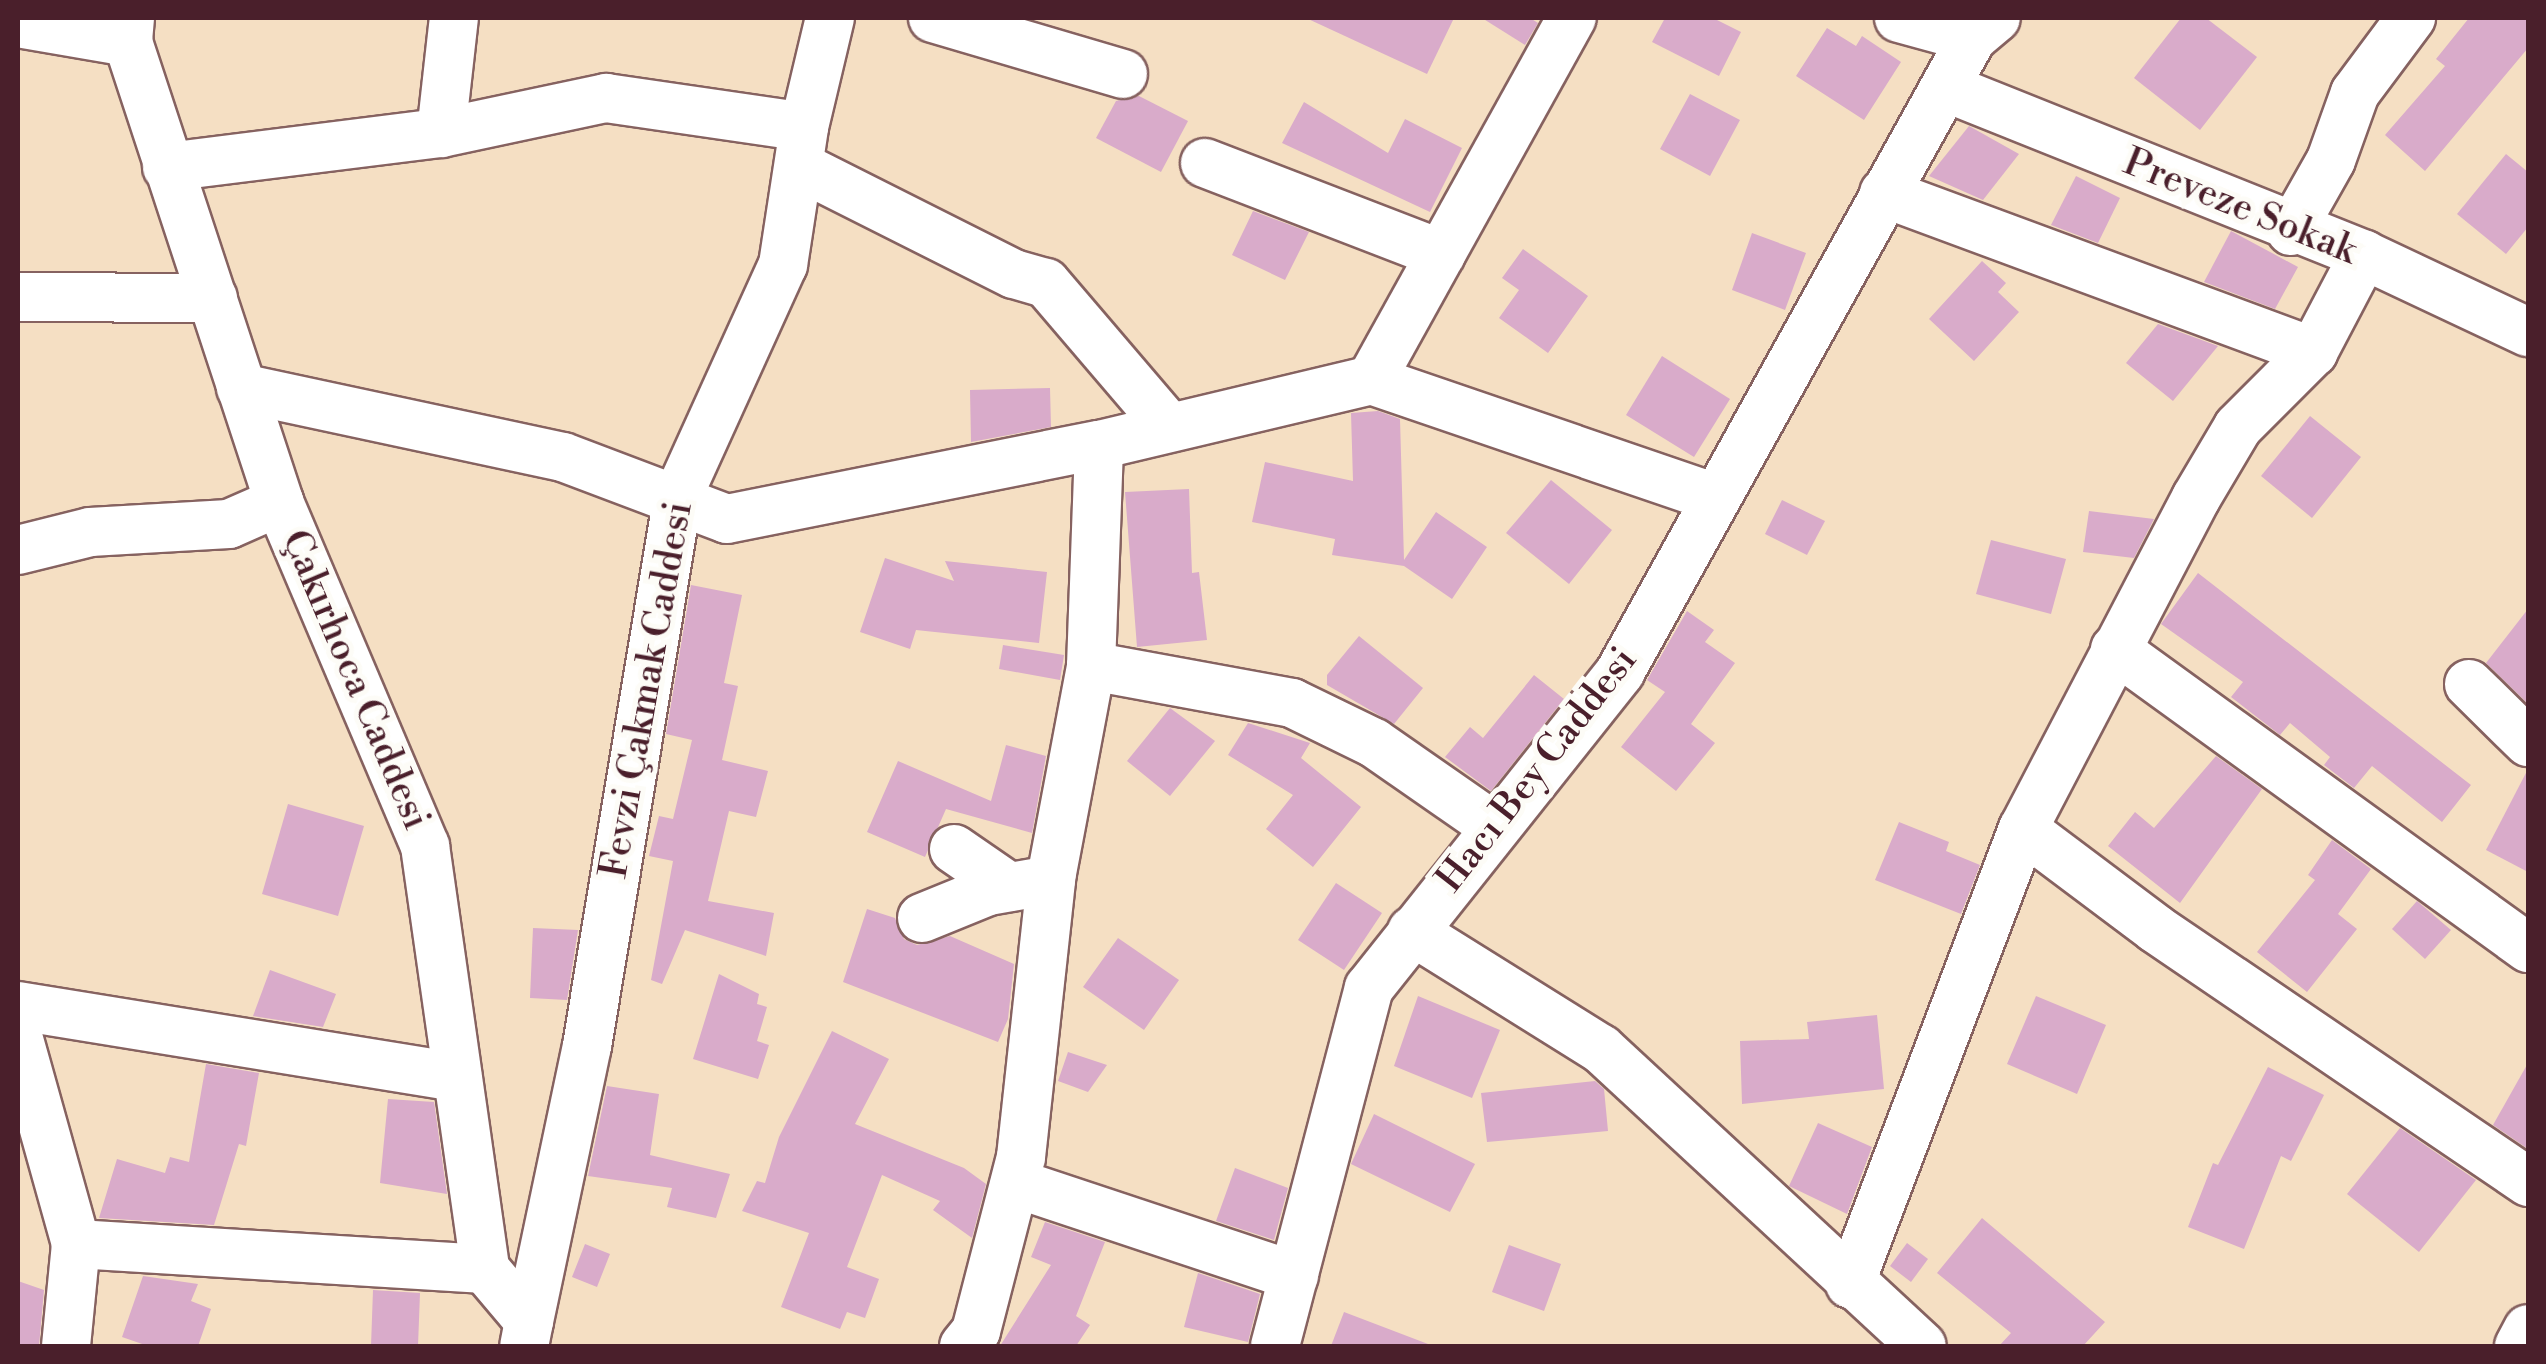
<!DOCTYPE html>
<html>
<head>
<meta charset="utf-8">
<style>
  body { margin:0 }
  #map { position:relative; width:2546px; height:1364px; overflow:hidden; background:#f5dfc3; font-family:"Libre Bodoni",serif }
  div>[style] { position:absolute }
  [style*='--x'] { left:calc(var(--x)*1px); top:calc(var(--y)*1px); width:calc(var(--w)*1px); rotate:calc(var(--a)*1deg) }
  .building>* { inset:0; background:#d9abca }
  .roads { filter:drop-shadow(2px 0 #866260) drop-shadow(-2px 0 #866260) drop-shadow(0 2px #866260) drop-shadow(0 -2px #866260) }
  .minor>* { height:48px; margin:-24px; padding:0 24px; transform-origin:24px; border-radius:24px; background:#fff }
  span { translate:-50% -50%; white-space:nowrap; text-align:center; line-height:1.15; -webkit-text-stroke:10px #fdfcf7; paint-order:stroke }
  .street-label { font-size:38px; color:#4a1f2b }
  .frame { position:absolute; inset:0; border:20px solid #4a1f2b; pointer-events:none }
</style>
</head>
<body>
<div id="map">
  <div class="building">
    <i style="clip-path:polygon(1306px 18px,1454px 18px,1427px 74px)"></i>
    <i style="clip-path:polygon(1482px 18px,1530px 18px,1538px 23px,1525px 45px)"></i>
    <i style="clip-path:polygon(1665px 18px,1713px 18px,1741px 32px,1719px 76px,1652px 42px)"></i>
    <i style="clip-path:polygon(2181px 18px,2206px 18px,2257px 57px,2200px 130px,2134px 78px)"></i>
    <i style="clip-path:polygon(2469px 18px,2528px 18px,2528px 48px,2425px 171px,2385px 135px,2445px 66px,2436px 59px)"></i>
    <i style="clip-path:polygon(1827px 28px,1856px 46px,1862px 36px,1901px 62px,1864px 120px,1796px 76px)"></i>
    <i style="clip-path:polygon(1690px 94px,1740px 120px,1710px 176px,1660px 149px)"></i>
    <i style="clip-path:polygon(1139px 96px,1188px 121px,1161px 172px,1096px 138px,1116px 101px)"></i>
    <i style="clip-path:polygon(1304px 102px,1388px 153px,1405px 119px,1462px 148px,1430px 212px,1282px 143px)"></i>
    <i style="clip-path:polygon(1969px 126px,2019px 154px,1983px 200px,1929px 176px)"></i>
    <i style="clip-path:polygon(2506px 154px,2528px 172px,2528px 227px,2506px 254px,2457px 214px)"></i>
    <i style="clip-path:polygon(2076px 176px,2120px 198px,2098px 243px,2051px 225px)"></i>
    <i style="clip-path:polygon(1253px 211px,1309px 232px,1285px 280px,1232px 255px)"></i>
    <i style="clip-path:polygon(2231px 231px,2298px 267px,2275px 309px,2204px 282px)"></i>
    <i style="clip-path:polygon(1752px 233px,1806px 253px,1785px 310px,1732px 290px)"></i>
    <i style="clip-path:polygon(1523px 249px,1588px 296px,1548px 353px,1499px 318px,1519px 290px,1502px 278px)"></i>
    <i style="clip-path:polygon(1982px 261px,2006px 283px,1998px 292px,2019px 312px,1974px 361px,1929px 319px)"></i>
    <i style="clip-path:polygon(2158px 324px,2218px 346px,2173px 401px,2126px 363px)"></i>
    <i style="clip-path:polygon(1662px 356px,1730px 399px,1694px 457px,1626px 415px)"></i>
    <i style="clip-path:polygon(1050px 388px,1051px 427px,971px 442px,970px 390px)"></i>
    <i style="clip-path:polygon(1378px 411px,1400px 419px,1404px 560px,1436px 512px,1487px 547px,1452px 599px,1404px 566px,1332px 555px,1335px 539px,1252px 522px,1265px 462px,1353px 481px,1351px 413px)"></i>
    <i style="clip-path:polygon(2310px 416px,2361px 457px,2312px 518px,2261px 476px)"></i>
    <i style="clip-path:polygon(1551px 480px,1612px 530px,1569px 584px,1506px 533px)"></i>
    <i style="clip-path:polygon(1189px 489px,1192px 573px,1199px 572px,1207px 640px,1137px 647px,1125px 492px)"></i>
    <i style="clip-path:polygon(1782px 500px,1825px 521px,1807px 555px,1765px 534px)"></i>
    <i style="clip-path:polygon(2089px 511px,2154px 519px,2134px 558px,2083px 552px)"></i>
    <i style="clip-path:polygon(1991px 540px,2066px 559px,2051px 614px,1976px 594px)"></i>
    <i style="clip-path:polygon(885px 558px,954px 581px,945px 561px,1047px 572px,1039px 643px,916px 630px,910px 649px,860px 632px)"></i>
    <i style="clip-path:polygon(2198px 573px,2471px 785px,2442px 822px,2372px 766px,2354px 788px,2324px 765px,2330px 757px,2290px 723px,2280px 735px,2231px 697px,2243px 682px,2161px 624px)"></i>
    <i style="clip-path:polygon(691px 585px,742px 595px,724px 683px,738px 686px,722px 760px,768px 771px,756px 817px,729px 811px,708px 901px,774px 913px,766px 956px,685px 930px,662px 984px,651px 980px,673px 861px,649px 856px,659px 816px,673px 819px,692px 740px,666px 734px)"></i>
    <i style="clip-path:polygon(2528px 609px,2528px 704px,2486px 663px)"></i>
    <i style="clip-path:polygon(1687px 611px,1714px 630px,1705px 642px,1735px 663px,1691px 724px,1715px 743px,1676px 791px,1621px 747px,1665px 692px,1647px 680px)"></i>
    <i style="clip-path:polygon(1359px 636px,1423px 688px,1394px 724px,1327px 685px,1327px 675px)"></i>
    <i style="clip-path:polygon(1003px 645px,1064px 655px,1060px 680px,999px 669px)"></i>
    <i style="clip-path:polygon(1534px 675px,1564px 699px,1491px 791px,1445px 757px,1470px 727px,1483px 738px)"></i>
    <i style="clip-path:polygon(1170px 708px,1215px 741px,1170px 796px,1127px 761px)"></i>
    <i style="clip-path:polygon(1248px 723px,1310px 743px,1301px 758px,1361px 807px,1313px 867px,1266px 829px,1293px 795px,1228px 755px)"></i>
    <i style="clip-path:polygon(1006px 745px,1046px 756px,1032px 833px,946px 809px,925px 857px,867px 832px,898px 761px,991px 801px)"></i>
    <i style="clip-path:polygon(2216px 756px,2262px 789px,2180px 903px,2108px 846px,2135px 812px,2154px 828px)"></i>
    <i style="clip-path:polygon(2528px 769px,2528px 872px,2486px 850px)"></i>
    <i style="clip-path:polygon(288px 804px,364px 826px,338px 916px,262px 894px)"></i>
    <i style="clip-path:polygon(1899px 822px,1949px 842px,1946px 851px,1980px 865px,1961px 914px,1875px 880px)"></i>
    <i style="clip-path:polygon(2332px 840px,2371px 869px,2338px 914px,2357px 929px,2307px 992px,2257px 952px,2315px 880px,2308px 875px)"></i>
    <i style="clip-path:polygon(1336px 883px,1382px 913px,1344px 970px,1298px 940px)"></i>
    <i style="clip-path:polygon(2417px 901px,2451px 930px,2425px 959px,2392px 929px)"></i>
    <i style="clip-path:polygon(867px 909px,895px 918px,904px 939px,917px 945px,950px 936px,1014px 964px,1008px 1019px,998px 1042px,843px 982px)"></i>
    <i style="clip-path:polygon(533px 928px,578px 930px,567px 1000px,530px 998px)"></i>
    <i style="clip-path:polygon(1118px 938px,1179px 980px,1144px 1030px,1083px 987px)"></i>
    <i style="clip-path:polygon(270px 970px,336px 994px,323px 1027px,253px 1016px)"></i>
    <i style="clip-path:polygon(719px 974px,759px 994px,757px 1004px,767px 1007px,757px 1041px,769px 1045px,758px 1079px,693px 1059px)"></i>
    <i style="clip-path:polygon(1418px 996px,1500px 1030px,1472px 1098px,1394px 1066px)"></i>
    <i style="clip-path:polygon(2036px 996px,2106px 1025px,2077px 1094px,2007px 1064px)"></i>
    <i style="clip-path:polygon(1877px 1015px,1884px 1089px,1742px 1104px,1740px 1041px,1809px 1039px,1807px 1022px)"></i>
    <i style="clip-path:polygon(832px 1031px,889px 1059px,855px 1124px,964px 1168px,986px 1184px,972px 1238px,933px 1210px,940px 1201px,882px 1175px,847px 1267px,879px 1279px,865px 1318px,847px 1312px,840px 1329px,781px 1307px,809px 1233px,742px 1211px,757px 1181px,765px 1183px,779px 1137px)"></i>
    <i style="clip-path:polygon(1068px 1052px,1107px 1065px,1088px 1092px,1058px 1081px)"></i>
    <i style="clip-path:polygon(2528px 1063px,2528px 1149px,2493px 1125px)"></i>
    <i style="clip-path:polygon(206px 1064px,259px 1073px,246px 1146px,239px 1144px,214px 1225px,99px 1218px,117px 1159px,165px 1173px,170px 1157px,189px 1162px)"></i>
    <i style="clip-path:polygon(2268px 1067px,2324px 1095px,2291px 1161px,2281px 1156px,2244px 1249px,2188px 1227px,2213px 1163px,2218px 1165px)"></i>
    <i style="clip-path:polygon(1595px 1081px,1604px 1089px,1608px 1131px,1487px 1142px,1481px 1093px)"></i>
    <i style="clip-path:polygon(607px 1086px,659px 1094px,650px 1155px,730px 1174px,716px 1218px,667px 1207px,672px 1188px,588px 1176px)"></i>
    <i style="clip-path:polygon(388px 1099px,434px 1102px,447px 1194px,380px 1183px)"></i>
    <i style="clip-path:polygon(1374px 1114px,1475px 1164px,1450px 1212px,1351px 1164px)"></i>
    <i style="clip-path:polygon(1818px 1123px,1872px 1147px,1847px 1214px,1789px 1186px)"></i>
    <i style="clip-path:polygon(2400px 1128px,2476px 1180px,2419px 1252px,2347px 1194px)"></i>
    <i style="clip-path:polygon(1235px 1168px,1288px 1188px,1274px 1240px,1216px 1221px)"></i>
    <i style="clip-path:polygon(1982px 1218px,2105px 1322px,2083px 1346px,1999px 1346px,2011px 1333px,1937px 1273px)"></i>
    <i style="clip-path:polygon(1045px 1222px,1105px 1242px,1076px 1316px,1090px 1325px,1076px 1346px,1000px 1346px,1051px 1265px,1031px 1257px)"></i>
    <i style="clip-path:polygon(1907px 1243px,1928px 1259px,1911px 1282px,1890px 1266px)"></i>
    <i style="clip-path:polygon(585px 1244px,610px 1254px,597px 1287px,572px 1277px)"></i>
    <i style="clip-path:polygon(1509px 1245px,1561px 1264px,1544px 1311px,1492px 1292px)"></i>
    <i style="clip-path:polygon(1198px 1273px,1260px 1294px,1248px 1342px,1184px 1327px)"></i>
    <i style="clip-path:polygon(143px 1276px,198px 1284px,191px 1301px,211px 1309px,198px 1346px,148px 1346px,122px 1337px)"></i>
    <i style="clip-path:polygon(18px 1281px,44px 1290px,39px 1346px,18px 1346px)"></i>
    <i style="clip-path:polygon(373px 1290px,420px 1293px,418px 1346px,371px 1346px)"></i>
    <i style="clip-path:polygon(1344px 1312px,1428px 1344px,1428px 1346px,1331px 1346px)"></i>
  </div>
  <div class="roads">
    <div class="minor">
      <i style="--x:130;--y:18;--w:24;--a:95"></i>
      <i style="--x:128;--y:42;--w:484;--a:71.8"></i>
      <i style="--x:279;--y:502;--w:374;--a:67"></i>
      <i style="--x:425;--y:846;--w:427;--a:81.9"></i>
      <i style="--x:485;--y:1269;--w:68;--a:49.8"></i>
      <i style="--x:529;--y:1321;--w:25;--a:101"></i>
      <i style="--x:933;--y:18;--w:198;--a:16.4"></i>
      <i style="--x:1899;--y:18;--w:76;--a:15.3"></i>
      <i style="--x:18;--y:23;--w:112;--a:9.8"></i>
      <i style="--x:1947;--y:88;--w:449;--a:21.8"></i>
      <i style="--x:2364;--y:255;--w:181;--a:25.2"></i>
      <i style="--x:441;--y:133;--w:116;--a:-83.6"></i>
      <i style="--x:1205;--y:163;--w:253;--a:21.1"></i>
      <i style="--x:167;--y:167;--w:276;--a:-7.1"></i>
      <i style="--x:441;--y:133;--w:169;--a:-12"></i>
      <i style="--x:606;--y:98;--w:200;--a:8.3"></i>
      <i style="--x:801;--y:167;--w:238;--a:26.7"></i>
      <i style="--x:1014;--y:274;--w:33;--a:16"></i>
      <i style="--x:1046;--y:283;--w:189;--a:49.5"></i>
      <i style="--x:1884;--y:193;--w:458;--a:20.3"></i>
      <i style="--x:2291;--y:231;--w:81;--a:-60.6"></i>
      <i style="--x:2331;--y:160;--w:71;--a:-70.3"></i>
      <i style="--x:2355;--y:93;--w:94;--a:-53.3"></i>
      <i style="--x:18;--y:297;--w:195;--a:0.3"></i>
      <i style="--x:1371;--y:380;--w:414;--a:-61"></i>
      <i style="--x:241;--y:388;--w:329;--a:12.1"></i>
      <i style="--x:563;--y:457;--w:175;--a:20.7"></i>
      <i style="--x:727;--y:519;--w:379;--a:-11.3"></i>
      <i style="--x:1099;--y:445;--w:280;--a:-13.4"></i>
      <i style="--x:1371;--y:380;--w:364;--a:18.9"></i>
      <i style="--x:18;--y:550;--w:74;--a:-14"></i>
      <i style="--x:90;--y:532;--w:139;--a:-3.3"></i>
      <i style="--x:229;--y:524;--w:55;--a:-23.7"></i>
      <i style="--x:2115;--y:649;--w:510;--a:35.9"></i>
      <i style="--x:1091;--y:666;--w:204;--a:10.4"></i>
      <i style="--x:1292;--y:703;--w:91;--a:26"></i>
      <i style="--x:1374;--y:743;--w:147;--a:34.8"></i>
      <i style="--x:2469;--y:684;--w:83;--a:44.5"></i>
      <i style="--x:2023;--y:829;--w:166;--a:36.9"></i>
      <i style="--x:2156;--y:929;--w:450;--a:34.2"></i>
      <i style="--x:954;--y:849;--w:67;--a:34.6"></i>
      <i style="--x:922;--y:918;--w:71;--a:-22.2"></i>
      <i style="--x:988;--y:891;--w:64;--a:-9.9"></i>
      <i style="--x:1412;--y:931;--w:223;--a:32"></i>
      <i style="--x:1601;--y:1049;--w:437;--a:42.8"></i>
      <i style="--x:18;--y:1006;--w:445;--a:9.2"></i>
      <i style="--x:18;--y:1036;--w:216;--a:74.4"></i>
      <i style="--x:76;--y:1244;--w:102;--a:95.6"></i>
      <i style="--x:1015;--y:1183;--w:294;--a:18.4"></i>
      <i style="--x:76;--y:1244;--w:410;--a:3.5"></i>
      <i style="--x:1850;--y:1284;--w:487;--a:-69.2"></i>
      <i style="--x:2023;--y:829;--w:373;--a:-62.4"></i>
      <i style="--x:2196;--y:498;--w:82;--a:-59.4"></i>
      <i style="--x:2238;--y:427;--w:106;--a:-45"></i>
      <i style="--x:2313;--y:352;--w:110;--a:-62.3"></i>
      <i style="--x:529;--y:1321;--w:281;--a:-78.1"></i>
      <i style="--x:587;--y:1046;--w:557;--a:-80.61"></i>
      <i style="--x:678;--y:496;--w:254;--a:-65.6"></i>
      <i style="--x:783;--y:265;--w:140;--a:-81.3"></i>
      <i style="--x:804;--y:127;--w:112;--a:-76.6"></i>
      <i style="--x:964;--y:1346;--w:19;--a:-51"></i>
      <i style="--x:976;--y:1331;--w:180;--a:-75.5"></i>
      <i style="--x:1021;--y:1157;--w:286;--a:-83.8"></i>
      <i style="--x:1052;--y:873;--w:211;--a:-79.3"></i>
      <i style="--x:1091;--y:666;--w:221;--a:-87.9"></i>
      <i style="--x:1275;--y:1346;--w:370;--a:-75.3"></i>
      <i style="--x:1369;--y:988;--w:404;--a:-51.5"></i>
      <i style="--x:1620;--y:672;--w:725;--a:-60.96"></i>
      <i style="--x:1972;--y:38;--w:31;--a:-40"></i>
      <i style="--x:2519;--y:1346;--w:19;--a:-62"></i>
    </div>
  </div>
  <div class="street-label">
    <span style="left:2240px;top:207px;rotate:22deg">Preveze Sokak</span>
    <span style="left:355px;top:680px;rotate:67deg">Çakırhoca Caddesi</span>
    <span style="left:647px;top:690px;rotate:-80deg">Fevzi Çakmak Caddesi</span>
    <span style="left:1537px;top:770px;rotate:-52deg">Hacı Bey Caddesi</span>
  </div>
  <div class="frame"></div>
</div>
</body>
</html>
